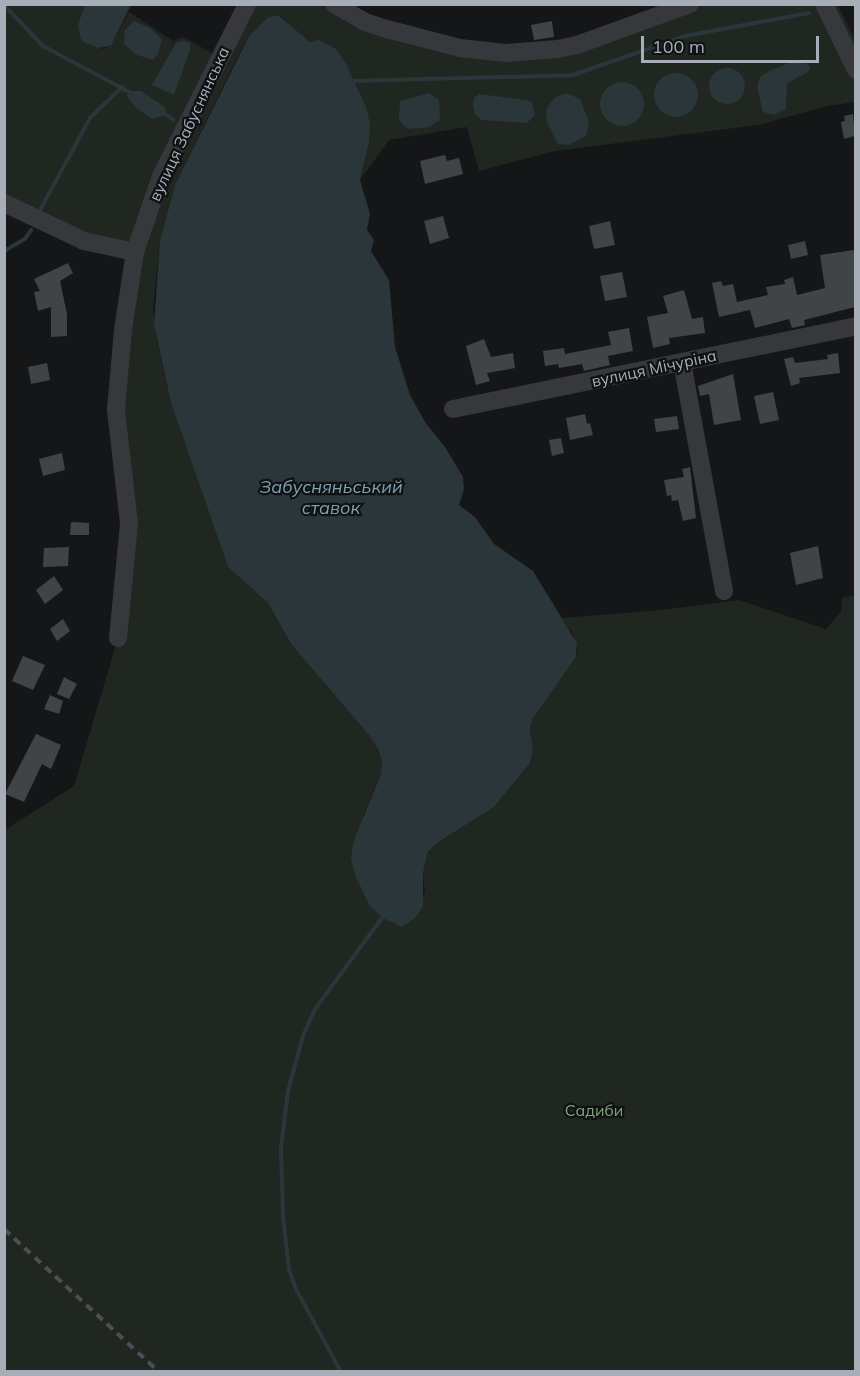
<!DOCTYPE html>
<html>
<head>
<meta charset="utf-8">
<style>
  body { margin:0 }
  #map { position:relative; width:860px; height:1376px; overflow:hidden; background:#151617; font-family:Mulish,sans-serif }
  div>[style] { position:absolute }
  [style*='--x'] { left:calc(var(--x)*1px); top:calc(var(--y)*1px); width:calc(var(--w)*1px); rotate:calc(var(--a)*1deg) }
  .green>* { inset:0; background:#1f2720 }
  .water>* { inset:0; background:#2b363b }
  .round { border-radius:50% }
  .stream>* { height:4px; margin:-2px; padding:0 2px; transform-origin:2px; border-radius:2px; background:#2b363b }
  .building>* { inset:0; background:#414447 }
  .minor>* { height:18px; margin:-9px; padding:0 9px; transform-origin:9px; border-radius:9px; background:#36383c }
  .rail>* { height:4px; margin-top:-2px; transform-origin:0; background:repeating-linear-gradient(90deg,#4b4e53 0 8px,transparent 0 14px) }
  span { translate:-50% -50%; white-space:nowrap; text-align:center; line-height:1.15; -webkit-text-stroke:4.5px #101112; paint-order:stroke }
  .street-label { font-size:16px; color:#a7aeb7 }
  .park-label { font-size:16px; color:#80a37e }
  .water-label { font-size:18px; color:#7ea0b3; font-style:italic }
  .frame { position:absolute; inset:0; border:6px solid #a7aeb7; pointer-events:none }
  .scale { position:absolute; left:641px; top:36px; width:178px; height:27px; box-sizing:border-box; border:3px solid #a7aeb7; border-top:0; padding-left:8px; font-size:18px; line-height:21px; white-space:nowrap; color:#a7aeb7; -webkit-text-stroke:4px #101112; paint-order:stroke }
</style>
</head>
<body>
<div id="map">
  <div class="green">
    <i style="clip-path:polygon(5px 5px,85px 5px,78px 24px,83px 42px,103px 49px,111px 46px,129px 12px,173px 41px,183px 37px,219px 57px,247px 5px,334px 5px,387px 29px,534px 52px,690px 5px,838px 5px,855px 40px,855px 102px,828px 106px,758px 125px,555px 151px,479px 171px,467px 127px,389px 140px,360px 180px,369px 142px,311px 42px,295px 31px,283px 18px,278px 15px,267px 18px,249px 36px,238px 56px,175px 185px,160px 240px,153px 309px,157px 340px,171px 403px,228px 567px,268px 603px,291px 644px,369px 735px,378px 749px,382px 762px,381px 774px,363px 816px,383px 918px,401px 927px,414px 919px,425px 892px,423px 873px,428px 853px,437px 843px,494px 807px,530px 763px,533px 750px,530px 729px,533px 718px,576px 657px,578px 650px,573px 634px,561px 618px,662px 610px,739px 600px,826px 629px,841px 612px,842px 598px,855px 595px,855px 1371px,5px 1371px,5px 830px,74px 786px,118px 638px,129px 523px,116px 410px,135px 252px,5px 203px)"></i>
  </div>
  <div class="water">
    <i style="clip-path:polygon(85px 5px,131px 5px,111px 46px,98px 48px,83px 42px,80px 37px,78px 24px)"></i>
    <i style="clip-path:polygon(278px 15px,310px 42px,319px 40px,335px 48px,345px 62px,366px 107px,370px 124px,369px 142px,360px 180px,370px 214px,367px 230px,374px 240px,371px 251px,389px 280px,395px 347px,410px 395px,425px 422px,445px 447px,463px 477px,464px 489px,459px 505px,475px 517px,494px 544px,533px 571px,577px 643px,576px 657px,533px 718px,530px 729px,533px 750px,530px 763px,494px 807px,437px 843px,428px 852px,423px 873px,423px 907px,414px 919px,401px 927px,383px 918px,370px 906px,355px 875px,351px 858px,354px 840px,381px 774px,382px 761px,378px 749px,369px 735px,291px 644px,268px 603px,228px 567px,171px 403px,154px 324px,160px 240px,175px 185px,249px 36px,267px 18px)"></i>
    <i style="clip-path:polygon(134px 21px,150px 28px,162px 39px,158px 54px,153px 60px,137px 55px,124px 44px,125px 30px)"></i>
    <i style="clip-path:polygon(184px 41px,190px 43px,190px 50px,174px 95px,152px 85px,176px 43px)"></i>
    <i style="clip-path:polygon(796px 60px,803px 60px,810px 67px,808px 72px,787px 83px,786px 109px,774px 115px,763px 112px,757px 87px,760px 77px,769px 71px)"></i>
    <i class="round" style="left:709px;top:68px;width:36px;height:36px"></i>
    <i class="round" style="left:654px;top:73px;width:44px;height:44px"></i>
    <i class="round" style="left:600px;top:82px;width:44px;height:44px"></i>
    <i style="clip-path:polygon(129px 91px,141px 91px,165px 107px,166px 115px,152px 119px,136px 108px,127px 96px)"></i>
    <i style="clip-path:polygon(429px 93px,439px 100px,440px 120px,429px 127px,409px 129px,404px 126px,399px 120px,400px 101px)"></i>
    <i style="clip-path:polygon(566px 93px,580px 99px,589px 122px,586px 136px,569px 145px,558px 144px,547px 122px,546px 110px,554px 98px)"></i>
    <i style="clip-path:polygon(479px 94px,527px 100px,532px 102px,535px 115px,527px 123px,482px 120px,475px 115px,473px 104px,474px 98px)"></i>
  </div>
  <div class="stream">
    <i style="--x:4;--y:5;--w:57;--a:46.4"></i>
    <i style="--x:43;--y:46;--w:102;--a:28.1"></i>
    <i style="--x:351;--y:81;--w:222;--a:-1.5"></i>
    <i style="--x:573;--y:75;--w:119;--a:-19.2"></i>
    <i style="--x:685;--y:36;--w:126;--a:-10.5"></i>
    <i style="--x:162;--y:112;--w:14;--a:34"></i>
    <i style="--x:39;--y:212;--w:107;--a:-61.5"></i>
    <i style="--x:90;--y:118;--w:45;--a:-44.1"></i>
    <i style="--x:4;--y:251;--w:24;--a:-30"></i>
    <i style="--x:25;--y:239;--w:11;--a:-56"></i>
    <i style="--x:341;--y:1372;--w:94;--a:-118.5"></i>
    <i style="--x:296;--y:1289;--w:20;--a:-110"></i>
    <i style="--x:289;--y:1270;--w:54;--a:-96.3"></i>
    <i style="--x:283;--y:1216;--w:69;--a:-91.7"></i>
    <i style="--x:281;--y:1147;--w:56;--a:-82.9"></i>
    <i style="--x:288;--y:1091;--w:57;--a:-74.7"></i>
    <i style="--x:303;--y:1036;--w:30;--a:-66"></i>
    <i style="--x:315;--y:1009;--w:117;--a:-53.7"></i>
  </div>
  <div class="building">
    <i style="clip-path:polygon(552px 21px,554px 37px,534px 40px,531px 25px)"></i>
    <i style="clip-path:polygon(853px 114px,855px 136px,844px 139px,841px 122px,845px 121px,844px 116px)"></i>
    <i style="clip-path:polygon(445px 155px,447px 161px,459px 158px,463px 174px,425px 184px,420px 161px)"></i>
    <i style="clip-path:polygon(443px 216px,449px 238px,430px 244px,424px 221px)"></i>
    <i style="clip-path:polygon(610px 221px,615px 245px,594px 249px,589px 226px)"></i>
    <i style="clip-path:polygon(805px 241px,808px 255px,791px 259px,788px 245px)"></i>
    <i style="clip-path:polygon(854px 250px,855px 307px,804px 320px,805px 325px,792px 328px,789px 319px,755px 328px,750px 310px,719px 317px,712px 283px,721px 281px,723px 286px,733px 284px,737px 302px,768px 295px,766px 287px,785px 284px,784px 280px,793px 277px,797px 295px,825px 288px,820px 255px)"></i>
    <i style="clip-path:polygon(68px 263px,73px 273px,60px 281px,67px 314px,67px 336px,51px 337px,51px 307px,38px 311px,34px 292px,40px 291px,34px 279px)"></i>
    <i style="clip-path:polygon(622px 272px,627px 297px,605px 301px,600px 276px)"></i>
    <i style="clip-path:polygon(684px 290px,692px 319px,703px 317px,705px 333px,669px 338px,670px 344px,653px 348px,647px 317px,668px 313px,663px 296px)"></i>
    <i style="clip-path:polygon(629px 328px,633px 351px,608px 356px,610px 365px,584px 371px,582px 364px,559px 368px,558px 364px,545px 366px,543px 351px,564px 348px,565px 354px,611px 345px,608px 332px)"></i>
    <i style="clip-path:polygon(484px 339px,491px 357px,513px 353px,515px 368px,487px 373px,490px 381px,476px 385px,466px 346px)"></i>
    <i style="clip-path:polygon(838px 353px,840px 373px,799px 378px,800px 383px,791px 386px,784px 359px,793px 357px,795px 363px,828px 359px,827px 355px)"></i>
    <i style="clip-path:polygon(47px 363px,50px 380px,31px 384px,28px 367px)"></i>
    <i style="clip-path:polygon(733px 374px,741px 420px,714px 425px,709px 394px,700px 396px,698px 386px)"></i>
    <i style="clip-path:polygon(773px 392px,779px 420px,760px 424px,754px 396px)"></i>
    <i style="clip-path:polygon(585px 414px,587px 424px,590px 423px,593px 435px,570px 440px,566px 418px)"></i>
    <i style="clip-path:polygon(677px 416px,679px 429px,656px 432px,654px 419px)"></i>
    <i style="clip-path:polygon(561px 438px,564px 453px,552px 456px,549px 440px)"></i>
    <i style="clip-path:polygon(62px 453px,65px 470px,43px 476px,39px 459px)"></i>
    <i style="clip-path:polygon(690px 467px,696px 518px,683px 521px,678px 500px,672px 501px,671px 495px,667px 496px,664px 480px,684px 477px,682px 469px)"></i>
    <i style="clip-path:polygon(71px 522px,89px 523px,89px 535px,70px 535px)"></i>
    <i style="clip-path:polygon(818px 546px,823px 578px,796px 585px,790px 553px)"></i>
    <i style="clip-path:polygon(69px 547px,68px 566px,43px 567px,44px 548px)"></i>
    <i style="clip-path:polygon(54px 576px,63px 590px,45px 604px,36px 590px)"></i>
    <i style="clip-path:polygon(63px 619px,70px 631px,57px 641px,50px 629px)"></i>
    <i style="clip-path:polygon(23px 656px,45px 665px,33px 690px,12px 681px)"></i>
    <i style="clip-path:polygon(64px 677px,77px 684px,69px 699px,57px 694px)"></i>
    <i style="clip-path:polygon(50px 695px,63px 701px,59px 714px,44px 709px)"></i>
    <i style="clip-path:polygon(36px 734px,61px 745px,51px 769px,42px 764px,24px 802px,5px 794px)"></i>
  </div>
  <div class="minor">
    <i style="--x:334;--y:4;--w:36;--a:30"></i>
    <i style="--x:365;--y:22;--w:23;--a:18"></i>
    <i style="--x:387;--y:29;--w:75;--a:14.6"></i>
    <i style="--x:460;--y:48;--w:46;--a:6.2"></i>
    <i style="--x:506;--y:53;--w:52;--a:-4.4"></i>
    <i style="--x:558;--y:49;--w:19;--a:-12"></i>
    <i style="--x:577;--y:45;--w:120;--a:-19.9"></i>
    <i style="--x:824;--y:4;--w:73;--a:64.1"></i>
    <i style="--x:4;--y:203;--w:89;--a:25.4"></i>
    <i style="--x:84;--y:241;--w:52;--a:12.2"></i>
    <i style="--x:682;--y:362;--w:233;--a:79.6"></i>
    <i style="--x:453;--y:409;--w:411;--a:-11.6"></i>
    <i style="--x:118;--y:638;--w:116;--a:-84.5"></i>
    <i style="--x:129;--y:523;--w:114;--a:-96.6"></i>
    <i style="--x:116;--y:410;--w:80;--a:-85"></i>
    <i style="--x:123;--y:330;--w:79;--a:-81.3"></i>
    <i style="--x:135;--y:252;--w:80;--a:-71.1"></i>
    <i style="--x:161;--y:176;--w:192;--a:-63.4"></i>
  </div>
  <div class="rail">
    <i style="--x:4;--y:1229;--w:211;--a:42.7"></i>
  </div>
  <div class="street-label">
    <span style="left:189px;top:124px;rotate:-65deg">вулиця Забуснянська</span>
    <span style="left:654px;top:368px;rotate:-12deg">вулиця Мічуріна</span>
  </div>
  <div class="park-label">
    <span style="left:594px;top:1110px">Садиби</span>
  </div>
  <div class="water-label">
    <span style="left:331px;top:498px">Забусняньський<br>ставок</span>
  </div>
  <div class="frame"></div>
  <div class="scale">100 m</div>
</div>
</body>
</html>
